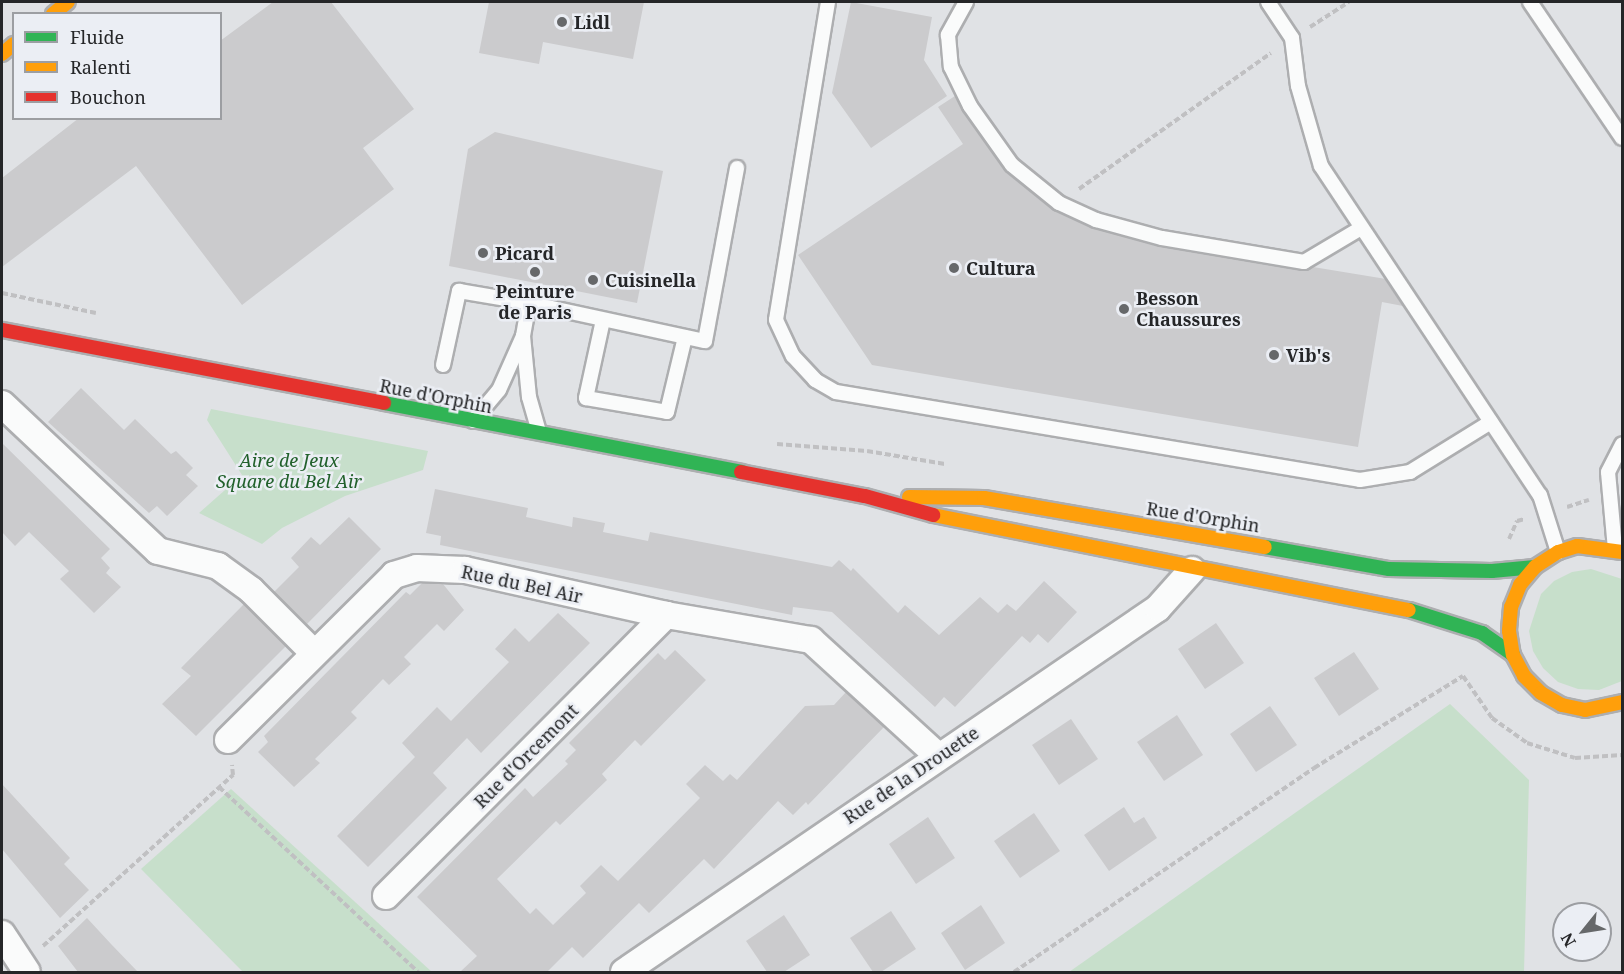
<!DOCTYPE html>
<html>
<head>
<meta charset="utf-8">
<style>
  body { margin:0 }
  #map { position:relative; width:1624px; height:974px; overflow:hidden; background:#e0e2e5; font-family:"Noto Serif",serif }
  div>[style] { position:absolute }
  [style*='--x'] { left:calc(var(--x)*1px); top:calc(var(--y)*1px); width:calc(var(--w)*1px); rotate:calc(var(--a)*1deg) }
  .green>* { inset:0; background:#c7dfcb }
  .building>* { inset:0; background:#cbcbcd }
  .path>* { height:4px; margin-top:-2px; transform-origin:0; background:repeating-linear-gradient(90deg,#c0c0c2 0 6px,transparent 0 9px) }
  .roads { filter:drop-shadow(2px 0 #adaeb0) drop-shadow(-2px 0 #adaeb0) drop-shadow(0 2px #adaeb0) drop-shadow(0 -2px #adaeb0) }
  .lane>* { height:14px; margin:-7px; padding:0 7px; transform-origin:7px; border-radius:7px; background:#fafbfb }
  .street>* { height:26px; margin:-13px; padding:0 13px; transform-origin:13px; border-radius:13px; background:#fafbfb }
  .fast>* { height:14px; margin:-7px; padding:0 7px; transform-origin:7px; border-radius:7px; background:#30b455 }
  .slow>* { height:14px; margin:-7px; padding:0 7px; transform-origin:7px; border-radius:7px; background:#ff9f0a }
  .jam>* { height:14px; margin:-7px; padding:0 7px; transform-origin:7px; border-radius:7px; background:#e5322d }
  .dots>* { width:16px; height:16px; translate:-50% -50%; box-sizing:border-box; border:3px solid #ebeef4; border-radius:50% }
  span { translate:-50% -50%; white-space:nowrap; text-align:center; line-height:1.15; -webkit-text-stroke:5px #ebeef4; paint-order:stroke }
  .poi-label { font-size:18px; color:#252628; font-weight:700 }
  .left { translate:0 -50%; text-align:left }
  .street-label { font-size:18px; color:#252628 }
  .park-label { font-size:18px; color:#22612c; font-style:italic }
  .frame { position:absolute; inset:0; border:3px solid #252628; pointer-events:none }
  .legend { position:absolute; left:12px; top:12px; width:210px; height:108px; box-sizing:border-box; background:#ebeef4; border:2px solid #9c9ea2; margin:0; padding:8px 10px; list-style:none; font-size:18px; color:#252628 }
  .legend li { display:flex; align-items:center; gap:12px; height:30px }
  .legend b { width:30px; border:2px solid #9c9ea2 }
  .north { position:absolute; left:1552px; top:902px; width:60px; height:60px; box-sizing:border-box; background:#ebeef4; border:2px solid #9c9ea2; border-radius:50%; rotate:240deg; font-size:16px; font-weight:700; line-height:24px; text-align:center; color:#252628 }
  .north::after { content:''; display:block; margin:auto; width:21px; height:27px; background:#66686a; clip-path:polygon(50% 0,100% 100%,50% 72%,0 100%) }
</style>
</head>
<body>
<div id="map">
  <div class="green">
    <i style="clip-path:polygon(211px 409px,428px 451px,423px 470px,345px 496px,282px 528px,262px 544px,199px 513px,242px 475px,207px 420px)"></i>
    <i style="clip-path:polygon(1591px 569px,1622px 579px,1622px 681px,1599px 690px,1578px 689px,1558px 682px,1543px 668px,1533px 651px,1529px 631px,1541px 594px,1554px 581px,1572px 572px)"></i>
    <i style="clip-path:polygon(1450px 704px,1529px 780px,1524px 972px,1069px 972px)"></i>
    <i style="clip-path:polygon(231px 789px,432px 972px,243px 972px,141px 869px)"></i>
  </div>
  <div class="building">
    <i style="clip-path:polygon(273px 2px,331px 2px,414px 109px,363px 148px,394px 189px,242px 305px,136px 166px,2px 267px,2px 178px,79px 118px,220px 118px,220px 41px)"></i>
    <i style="clip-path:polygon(489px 2px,644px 2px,633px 59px,543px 42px,539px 64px,479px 53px)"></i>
    <i style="clip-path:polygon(851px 2px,932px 17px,924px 60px,947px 96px,871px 148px,832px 93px)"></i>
    <i style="clip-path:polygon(955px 96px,1006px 172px,1054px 210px,1092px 228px,1160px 247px,1302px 271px,1313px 267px,1386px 279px,1403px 306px,1382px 302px,1358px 447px,872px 365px,798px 255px,963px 144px,938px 107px)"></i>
    <i style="clip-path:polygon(495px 132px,663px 171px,637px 303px,449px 266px,468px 149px)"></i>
    <i style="clip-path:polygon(81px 388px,124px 430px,135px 419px,171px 454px,176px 451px,193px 468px,186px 475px,198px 486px,167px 516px,157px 506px,149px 513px,48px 422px)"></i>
    <i style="clip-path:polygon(2px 443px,110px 549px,101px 558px,110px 568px,106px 573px,121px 587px,94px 613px,60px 579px,69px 571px,29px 532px,15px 546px,2px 532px)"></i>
    <i style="clip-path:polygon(435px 489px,528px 508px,526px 517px,572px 527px,573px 517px,605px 523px,603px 532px,648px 541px,650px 532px,832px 567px,839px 560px,851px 571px,853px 568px,898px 613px,905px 605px,939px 635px,980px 597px,998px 613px,1007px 604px,1016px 611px,1044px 581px,1077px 612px,1048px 643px,1038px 634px,1030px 643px,1022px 636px,955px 707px,944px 697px,935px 707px,832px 612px,793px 607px,792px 615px,440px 545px,441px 536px,426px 533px)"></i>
    <i style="clip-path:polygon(349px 517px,381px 549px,307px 624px,274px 592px,299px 567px,291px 558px,311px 537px,320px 545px)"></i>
    <i style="clip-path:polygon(422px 583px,443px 584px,464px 610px,444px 631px,437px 624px,404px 657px,411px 664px,389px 685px,383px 679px,351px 712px,357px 718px,315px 759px,320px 763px,294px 787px,258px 752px,268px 742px,264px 736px,406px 592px,410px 595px)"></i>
    <i style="clip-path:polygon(244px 604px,286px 646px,196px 736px,162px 704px,191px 676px,181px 668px)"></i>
    <i style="clip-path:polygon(558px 613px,590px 643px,481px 753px,467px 738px,433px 773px,447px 788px,368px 867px,337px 836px,415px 757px,402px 743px,437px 707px,451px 721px,509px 662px,495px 649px,515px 628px,529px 642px)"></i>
    <i style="clip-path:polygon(1216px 623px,1244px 663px,1205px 689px,1178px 649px)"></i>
    <i style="clip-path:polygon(675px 650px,706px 680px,641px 746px,635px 740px,602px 774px,607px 780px,560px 825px,556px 821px,497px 879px,530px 914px,536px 908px,553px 925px,586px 893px,580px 886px,601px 865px,618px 881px,700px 798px,686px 784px,705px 765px,723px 781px,730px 774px,737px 780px,805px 706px,834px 705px,846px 692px,884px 727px,808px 805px,806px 802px,793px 815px,778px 801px,714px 869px,704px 859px,649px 913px,639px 903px,583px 958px,572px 947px,547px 972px,460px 972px,477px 956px,417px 897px,525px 788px,533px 797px,568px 764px,565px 761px,576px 750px,569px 743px,658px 653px,665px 660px)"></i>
    <i style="clip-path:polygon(1354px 652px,1379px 689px,1339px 716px,1314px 678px)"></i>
    <i style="clip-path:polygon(1270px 706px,1297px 745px,1256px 772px,1230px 734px)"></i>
    <i style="clip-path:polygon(1177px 715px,1203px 755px,1164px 781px,1137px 742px)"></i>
    <i style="clip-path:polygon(1071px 719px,1098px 759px,1059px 785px,1032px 745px)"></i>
    <i style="clip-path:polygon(2px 784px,70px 858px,64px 864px,89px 890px,60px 918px,2px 849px)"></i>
    <i style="clip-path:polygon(1124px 807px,1134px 823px,1144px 817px,1157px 838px,1109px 871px,1084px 835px)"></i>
    <i style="clip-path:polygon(1034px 813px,1060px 851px,1020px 878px,994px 841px)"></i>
    <i style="clip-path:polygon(928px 817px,955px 858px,916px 884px,889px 844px)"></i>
    <i style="clip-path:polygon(981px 905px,1005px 943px,965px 970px,941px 933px)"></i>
    <i style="clip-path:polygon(891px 911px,916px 949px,881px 972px,873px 972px,850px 938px)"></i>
    <i style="clip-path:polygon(784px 915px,810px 955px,784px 972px,767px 972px,746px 941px)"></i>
    <i style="clip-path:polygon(87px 918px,111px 944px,138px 972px,78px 972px,58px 946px)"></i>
  </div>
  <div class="path">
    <i style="--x:1310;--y:27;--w:46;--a:-32.7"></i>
    <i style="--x:1079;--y:189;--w:235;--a:-35.3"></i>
    <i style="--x:2;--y:293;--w:96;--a:12"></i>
    <i style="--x:777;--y:444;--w:90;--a:4.4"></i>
    <i style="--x:867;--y:451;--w:79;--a:9.5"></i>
    <i style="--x:1567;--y:507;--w:23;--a:-18"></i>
    <i style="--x:1509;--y:539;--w:20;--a:-66"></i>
    <i style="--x:1517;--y:521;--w:8;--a:-14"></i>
    <i style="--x:219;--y:787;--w:272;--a:42.9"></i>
    <i style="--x:43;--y:946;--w:256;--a:-42"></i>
    <i style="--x:233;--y:775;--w:10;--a:-96"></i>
    <i style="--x:1014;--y:972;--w:363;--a:-34.2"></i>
    <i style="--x:1314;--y:768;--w:175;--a:-31.7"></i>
    <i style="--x:1463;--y:676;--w:51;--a:55.4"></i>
    <i style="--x:1492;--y:718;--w:43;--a:35.5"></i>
    <i style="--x:1527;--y:743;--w:50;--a:17.4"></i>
    <i style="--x:1575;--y:758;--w:47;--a:-3.7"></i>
  </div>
  <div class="roads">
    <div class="lane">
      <i style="--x:828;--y:2;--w:322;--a:99.3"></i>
      <i style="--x:776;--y:320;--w:40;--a:65"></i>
      <i style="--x:793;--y:356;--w:33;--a:47"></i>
      <i style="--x:815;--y:380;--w:24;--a:30"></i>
      <i style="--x:836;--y:392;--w:531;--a:9.53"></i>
      <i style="--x:1360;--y:480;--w:51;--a:-9.1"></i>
      <i style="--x:1410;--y:472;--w:95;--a:-31.7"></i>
      <i style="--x:966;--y:2;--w:38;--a:119"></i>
      <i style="--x:948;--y:35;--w:32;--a:85"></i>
      <i style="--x:951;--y:67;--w:43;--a:64"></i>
      <i style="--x:970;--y:106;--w:72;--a:54.6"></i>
      <i style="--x:1012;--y:165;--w:60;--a:39"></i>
      <i style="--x:1059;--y:203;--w:41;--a:24.7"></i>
      <i style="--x:1096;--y:220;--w:68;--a:15.3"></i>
      <i style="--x:1162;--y:238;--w:144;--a:9.6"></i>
      <i style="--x:1304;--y:262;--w:66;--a:-30.8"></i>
      <i style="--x:1268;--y:2;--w:43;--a:56.3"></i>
      <i style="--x:1292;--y:38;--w:48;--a:82.9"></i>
      <i style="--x:1298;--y:86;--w:83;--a:74"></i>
      <i style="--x:1321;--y:166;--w:395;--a:56.4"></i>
      <i style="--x:1540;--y:495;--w:60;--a:72.5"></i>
      <i style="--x:1530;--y:2;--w:164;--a:55.9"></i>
      <i style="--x:603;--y:320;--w:80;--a:102.3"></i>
      <i style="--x:586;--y:398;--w:82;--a:9.8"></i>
      <i style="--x:667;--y:412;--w:77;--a:-76.5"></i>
      <i style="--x:523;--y:336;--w:34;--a:-80"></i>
      <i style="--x:529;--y:303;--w:180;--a:12.2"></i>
      <i style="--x:705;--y:341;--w:176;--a:-79.5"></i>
      <i style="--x:443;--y:365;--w:76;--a:-77.8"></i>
      <i style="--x:459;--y:291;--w:71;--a:9.7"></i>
      <i style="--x:473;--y:421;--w:40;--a:-50"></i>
      <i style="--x:499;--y:390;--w:59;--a:-66"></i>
      <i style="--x:523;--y:336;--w:61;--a:84.4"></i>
      <i style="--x:529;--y:397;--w:36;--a:74"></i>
      <i style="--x:1615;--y:549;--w:77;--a:-95.2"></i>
      <i style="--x:1608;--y:472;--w:31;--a:-63"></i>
    </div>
    <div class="street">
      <i style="--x:2;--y:404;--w:214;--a:43.3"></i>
      <i style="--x:158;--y:551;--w:62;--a:14"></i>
      <i style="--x:218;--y:566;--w:41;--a:36"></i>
      <i style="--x:251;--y:590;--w:88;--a:45"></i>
      <i style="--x:228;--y:740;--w:234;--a:-44.8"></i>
      <i style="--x:394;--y:575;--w:24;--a:-17"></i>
      <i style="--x:417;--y:568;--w:48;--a:2.4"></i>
      <i style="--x:465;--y:570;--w:206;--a:12.6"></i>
      <i style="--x:666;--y:615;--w:147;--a:9.8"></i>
      <i style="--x:811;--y:640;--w:172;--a:42.4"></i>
      <i style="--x:386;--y:896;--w:397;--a:-45.1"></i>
      <i style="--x:2;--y:934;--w:45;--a:56.7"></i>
      <i style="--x:624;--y:972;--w:646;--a:-34.28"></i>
      <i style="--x:1158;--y:608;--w:51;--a:-48.2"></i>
    </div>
    <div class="fast">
      <i style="--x:384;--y:403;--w:364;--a:10.9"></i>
      <i style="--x:1265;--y:547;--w:126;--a:10.1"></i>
      <i style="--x:1389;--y:569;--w:103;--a:1.1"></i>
      <i style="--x:1492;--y:571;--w:43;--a:-5.3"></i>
      <i style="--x:1409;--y:610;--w:77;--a:17.5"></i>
      <i style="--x:1482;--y:633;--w:38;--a:35"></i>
    </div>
    <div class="slow">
      <i style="--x:53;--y:14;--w:19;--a:-39"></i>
      <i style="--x:2;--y:54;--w:16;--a:-40"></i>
      <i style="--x:909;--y:497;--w:75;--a:0.8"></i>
      <i style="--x:984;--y:498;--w:285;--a:9.9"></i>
      <i style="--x:933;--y:515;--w:485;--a:11.3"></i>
      <i style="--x:1622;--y:552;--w:45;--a:-172.4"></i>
      <i style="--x:1577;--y:546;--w:20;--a:162"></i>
      <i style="--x:1558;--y:552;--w:27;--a:147"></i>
      <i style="--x:1535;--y:567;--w:23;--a:130"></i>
      <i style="--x:1520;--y:585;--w:24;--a:112"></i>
      <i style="--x:1511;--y:607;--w:24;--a:95"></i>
      <i style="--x:1509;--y:631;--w:24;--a:81"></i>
      <i style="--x:1513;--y:655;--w:24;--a:62"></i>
      <i style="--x:1524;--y:676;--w:24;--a:45"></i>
      <i style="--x:1541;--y:693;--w:24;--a:30"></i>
      <i style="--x:1562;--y:705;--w:24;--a:12"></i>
      <i style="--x:1585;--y:710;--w:38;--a:-12"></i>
    </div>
    <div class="jam">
      <i style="--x:2;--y:330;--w:389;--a:10.8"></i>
      <i style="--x:741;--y:472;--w:126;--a:11"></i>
      <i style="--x:865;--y:496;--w:71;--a:15.6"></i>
    </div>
  </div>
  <div class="dots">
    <i style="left:562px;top:22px;background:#66686a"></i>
    <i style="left:483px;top:253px;background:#66686a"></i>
    <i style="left:954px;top:268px;background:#66686a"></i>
    <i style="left:535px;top:272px;background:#66686a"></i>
    <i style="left:593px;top:280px;background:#66686a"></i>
    <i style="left:1124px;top:309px;background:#66686a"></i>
    <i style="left:1274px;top:355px;background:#66686a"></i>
  </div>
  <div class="poi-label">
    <span class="left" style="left:574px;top:22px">Lidl</span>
    <span class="left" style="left:495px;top:253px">Picard</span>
    <span class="left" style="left:966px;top:268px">Cultura</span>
    <span class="left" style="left:605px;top:280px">Cuisinella</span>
    <span style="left:535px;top:302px">Peinture<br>de Paris</span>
    <span class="left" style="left:1136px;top:309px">Besson<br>Chaussures</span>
    <span class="left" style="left:1286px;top:355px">Vib's</span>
  </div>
  <div class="street-label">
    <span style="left:436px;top:396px;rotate:11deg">Rue d'Orphin</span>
    <span style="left:1203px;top:517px;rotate:9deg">Rue d'Orphin</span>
    <span style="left:522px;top:584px;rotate:12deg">Rue du Bel Air</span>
    <span style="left:526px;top:756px;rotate:-45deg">Rue d'Orcemont</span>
    <span style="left:911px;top:775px;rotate:-34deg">Rue de la Drouette</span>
  </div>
  <div class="park-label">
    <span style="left:289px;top:471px">Aire de Jeux<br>Square du Bel Air</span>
  </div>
  <div class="frame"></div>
  <ul class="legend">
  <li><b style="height:8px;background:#30b455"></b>Fluide</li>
  <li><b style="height:8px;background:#ff9f0a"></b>Ralenti</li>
  <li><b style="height:8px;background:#e5322d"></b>Bouchon</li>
  </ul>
  <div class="north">N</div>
</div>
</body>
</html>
